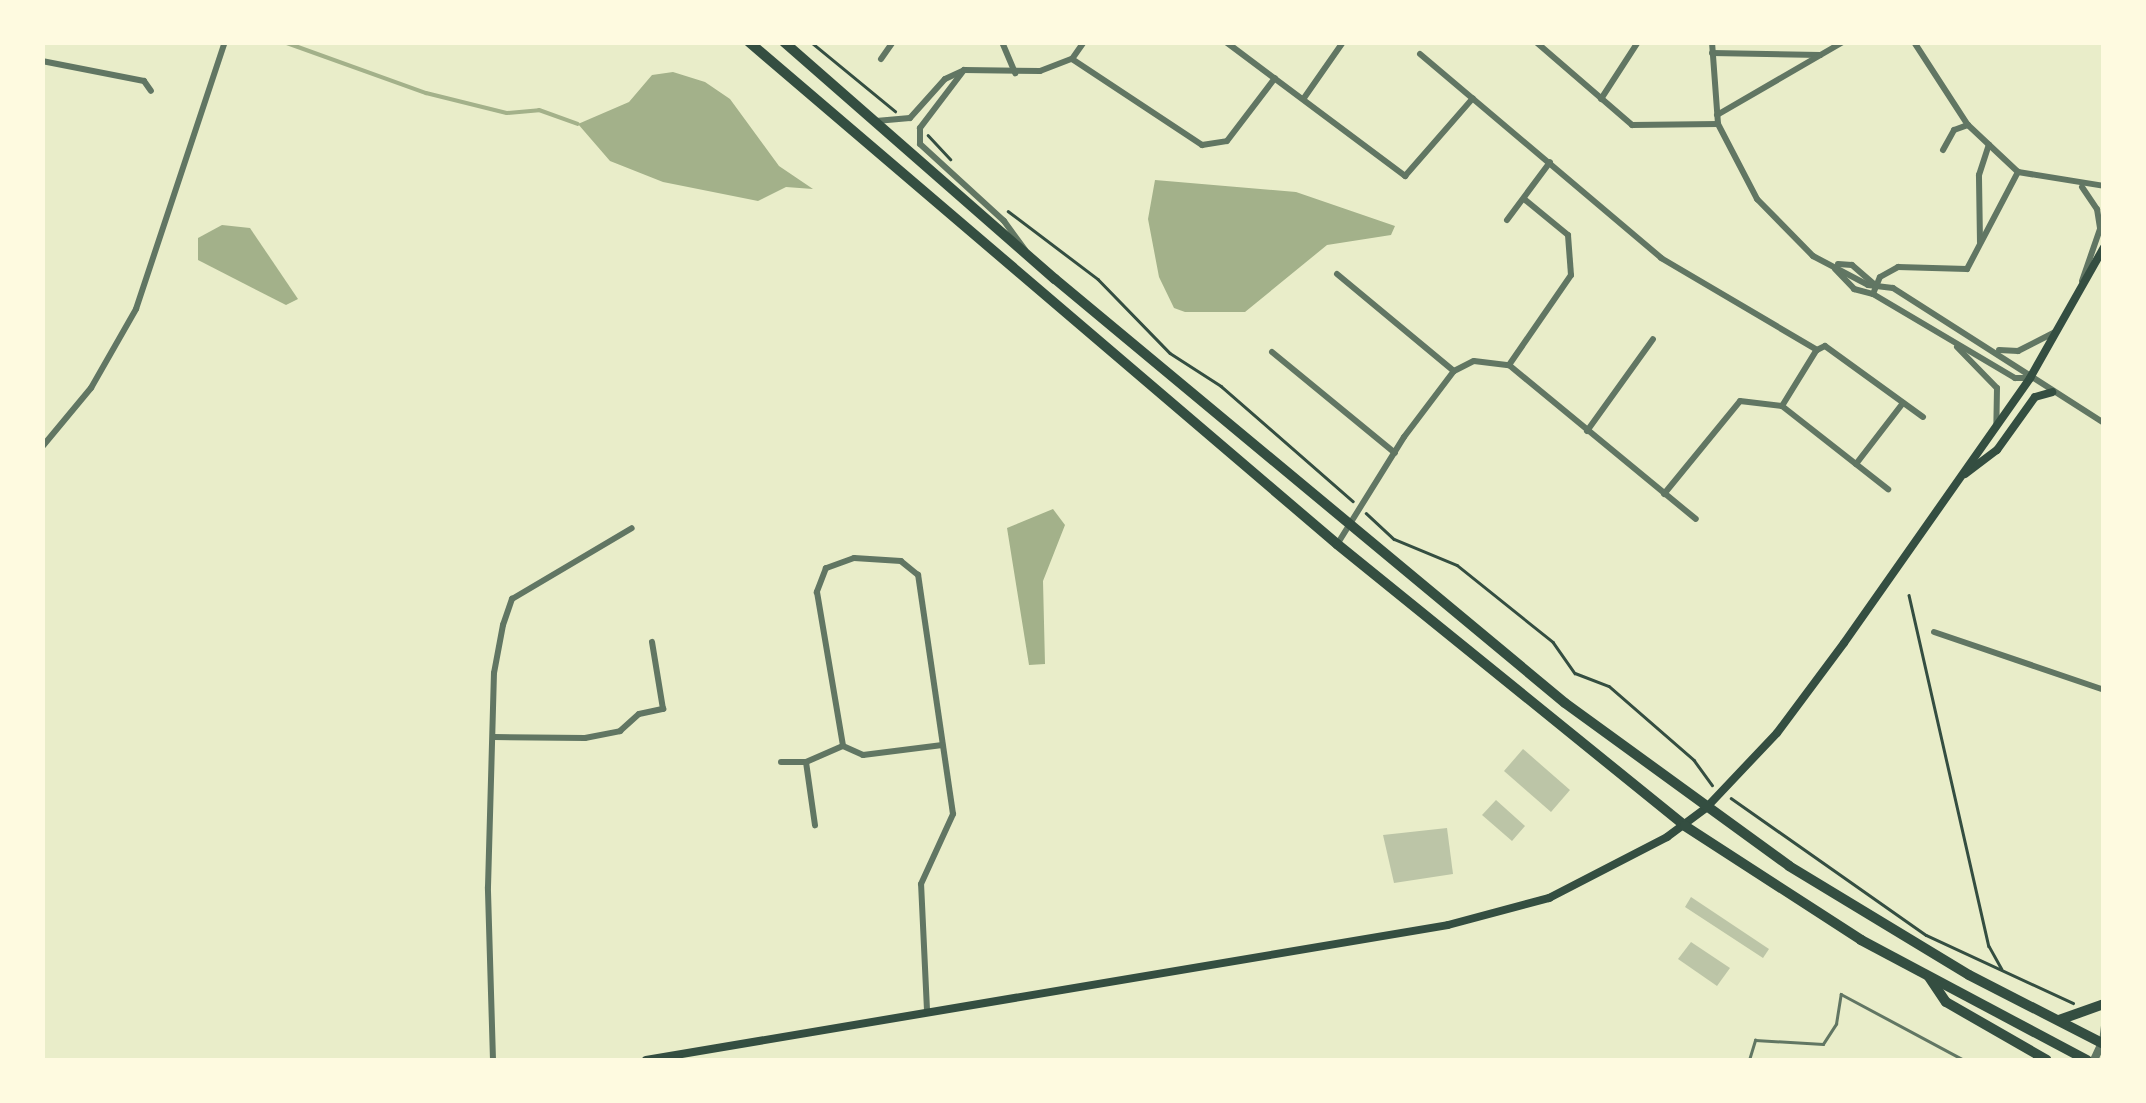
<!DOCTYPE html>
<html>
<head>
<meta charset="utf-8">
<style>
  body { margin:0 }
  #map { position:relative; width:2146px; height:1103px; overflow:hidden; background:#e9edc9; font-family:Roboto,sans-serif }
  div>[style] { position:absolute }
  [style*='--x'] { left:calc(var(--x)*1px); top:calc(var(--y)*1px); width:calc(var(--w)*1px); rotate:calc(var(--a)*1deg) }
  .water>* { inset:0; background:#a3b18a }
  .stream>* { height:4px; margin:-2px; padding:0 2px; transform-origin:2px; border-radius:2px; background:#a3b18a }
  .building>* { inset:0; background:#bcc5a7 }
  .path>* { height:2.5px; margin:-1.25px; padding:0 1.25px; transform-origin:1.25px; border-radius:1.25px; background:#344e41 }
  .service>* { height:2.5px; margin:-1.25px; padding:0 1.25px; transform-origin:1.25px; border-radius:1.25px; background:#617663 }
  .minor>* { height:6px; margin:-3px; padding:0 3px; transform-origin:3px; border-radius:3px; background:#617663 }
  .tertiary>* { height:8px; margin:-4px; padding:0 4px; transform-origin:4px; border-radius:4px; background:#617663 }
  .secondary>* { height:8px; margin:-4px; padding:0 4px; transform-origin:4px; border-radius:4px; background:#344e41 }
  .trunk>* { height:10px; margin:-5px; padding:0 5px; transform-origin:5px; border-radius:5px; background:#344e41 }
  span { translate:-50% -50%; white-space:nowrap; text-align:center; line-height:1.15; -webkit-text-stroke:10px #fefae0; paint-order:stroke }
  .frame { position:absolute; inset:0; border:45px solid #fefae0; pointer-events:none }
</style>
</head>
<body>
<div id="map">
  <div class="water">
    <i style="clip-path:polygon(673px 72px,705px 82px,730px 99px,779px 166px,813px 189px,786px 187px,758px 201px,663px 182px,610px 161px,578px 124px,629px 102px,652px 75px)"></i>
    <i style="clip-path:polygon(1155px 180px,1296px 192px,1395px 226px,1391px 235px,1327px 245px,1245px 312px,1185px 312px,1174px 308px,1159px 277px,1148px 219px)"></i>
    <i style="clip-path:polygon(222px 225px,250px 228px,298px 299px,286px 305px,198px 260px,198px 238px)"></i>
    <i style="clip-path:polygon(1053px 509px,1065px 525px,1043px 581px,1045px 664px,1029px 665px,1007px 528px)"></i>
  </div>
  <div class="stream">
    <i style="--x:284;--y:42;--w:151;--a:19.8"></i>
    <i style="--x:426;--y:93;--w:83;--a:13.9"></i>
    <i style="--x:507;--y:113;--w:32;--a:-5"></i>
    <i style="--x:539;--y:110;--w:41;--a:19.7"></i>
  </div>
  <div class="building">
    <i style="clip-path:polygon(1523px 749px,1570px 790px,1551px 812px,1504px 771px)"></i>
    <i style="clip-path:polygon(1496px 800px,1525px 826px,1512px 841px,1482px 815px)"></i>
    <i style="clip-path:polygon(1447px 828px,1453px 874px,1394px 883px,1383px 835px)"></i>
    <i style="clip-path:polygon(1691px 897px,1769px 949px,1763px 958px,1685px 907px)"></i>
    <i style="clip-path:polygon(1691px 942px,1730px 968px,1717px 986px,1678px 959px)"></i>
  </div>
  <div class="path">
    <i style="--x:811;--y:42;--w:109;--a:39.4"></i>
    <i style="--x:928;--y:135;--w:33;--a:47"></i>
    <i style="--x:1008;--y:211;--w:113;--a:37.1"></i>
    <i style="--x:1098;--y:279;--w:103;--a:45.8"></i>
    <i style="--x:1170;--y:353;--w:61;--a:32.9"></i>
    <i style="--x:1221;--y:386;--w:175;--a:41.1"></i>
    <i style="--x:1366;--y:513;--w:38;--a:43"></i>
    <i style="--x:1394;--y:539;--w:68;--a:22.4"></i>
    <i style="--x:1457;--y:565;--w:123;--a:38.7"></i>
    <i style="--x:1553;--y:642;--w:38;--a:55"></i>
    <i style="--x:1575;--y:673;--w:36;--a:21"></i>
    <i style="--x:1609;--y:686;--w:113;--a:41"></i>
    <i style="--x:1694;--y:760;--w:31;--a:54"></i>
    <i style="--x:1909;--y:595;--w:360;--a:77.2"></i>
    <i style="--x:1989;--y:946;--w:26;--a:61"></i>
    <i style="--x:1731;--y:798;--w:238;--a:35.1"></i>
    <i style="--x:1926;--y:935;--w:162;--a:24.8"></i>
  </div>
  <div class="service">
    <i style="--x:1749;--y:1060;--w:21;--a:-73"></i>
    <i style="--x:1755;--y:1040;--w:68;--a:3.4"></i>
    <i style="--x:1823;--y:1044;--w:24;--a:-57"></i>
    <i style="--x:1836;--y:1024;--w:30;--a:-81"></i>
    <i style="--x:1841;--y:994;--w:140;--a:28.2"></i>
  </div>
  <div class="minor">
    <i style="--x:1002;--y:42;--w:34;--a:67"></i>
    <i style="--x:1226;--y:42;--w:224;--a:36.8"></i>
    <i style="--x:1405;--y:176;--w:103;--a:-48.9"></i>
    <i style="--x:1536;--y:42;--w:127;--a:40.8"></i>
    <i style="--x:1632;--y:125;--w:86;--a:-0.7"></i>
    <i style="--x:1712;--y:42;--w:82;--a:85.8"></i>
    <i style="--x:1718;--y:124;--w:85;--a:62.5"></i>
    <i style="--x:1757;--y:199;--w:80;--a:45.5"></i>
    <i style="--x:1813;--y:256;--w:62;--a:27.8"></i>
    <i style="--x:1868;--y:285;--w:25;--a:7"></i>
    <i style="--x:1893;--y:288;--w:250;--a:32.6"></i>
    <i style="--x:1914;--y:42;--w:99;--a:57"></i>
    <i style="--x:1968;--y:125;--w:69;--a:43.2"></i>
    <i style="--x:1712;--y:53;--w:108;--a:1.1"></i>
    <i style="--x:1420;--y:54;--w:316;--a:40.2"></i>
    <i style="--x:1661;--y:258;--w:181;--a:30.5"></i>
    <i style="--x:1817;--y:350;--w:9;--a:-27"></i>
    <i style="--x:1825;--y:346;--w:121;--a:35.9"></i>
    <i style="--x:881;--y:59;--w:21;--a:-55"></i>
    <i style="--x:1072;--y:59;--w:156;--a:33.5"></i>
    <i style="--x:1202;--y:145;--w:25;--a:-9"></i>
    <i style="--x:1227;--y:141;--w:79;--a:-52.7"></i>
    <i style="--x:42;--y:61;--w:104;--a:11.1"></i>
    <i style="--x:144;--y:81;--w:12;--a:55"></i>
    <i style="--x:964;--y:70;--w:73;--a:127.2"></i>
    <i style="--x:920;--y:128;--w:16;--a:90"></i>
    <i style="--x:920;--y:144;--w:114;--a:42.5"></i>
    <i style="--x:1004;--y:221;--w:36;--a:54"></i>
    <i style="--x:1304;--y:98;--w:68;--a:-55.1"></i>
    <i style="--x:1601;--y:99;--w:68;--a:-57"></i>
    <i style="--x:1717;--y:115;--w:146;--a:-30.1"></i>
    <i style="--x:876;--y:121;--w:34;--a:-5"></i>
    <i style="--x:910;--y:118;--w:52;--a:-48.1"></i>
    <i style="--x:945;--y:79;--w:21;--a:-25"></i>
    <i style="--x:964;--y:70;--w:76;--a:0.8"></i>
    <i style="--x:1040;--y:71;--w:34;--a:-21"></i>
    <i style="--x:1072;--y:59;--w:21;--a:-55"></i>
    <i style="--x:1943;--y:150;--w:23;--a:-61"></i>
    <i style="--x:1954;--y:130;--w:15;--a:-20"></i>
    <i style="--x:2082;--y:187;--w:27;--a:56"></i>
    <i style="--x:2097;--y:209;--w:20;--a:81"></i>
    <i style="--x:2100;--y:229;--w:55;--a:109.1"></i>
    <i style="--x:1507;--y:220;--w:72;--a:-53.4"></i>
    <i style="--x:1980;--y:242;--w:67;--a:-90.9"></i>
    <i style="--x:1979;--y:175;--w:32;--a:-72"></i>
    <i style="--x:1838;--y:264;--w:14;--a:4"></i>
    <i style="--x:1852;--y:265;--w:28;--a:41"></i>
    <i style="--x:1835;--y:269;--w:28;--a:46"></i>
    <i style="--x:1854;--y:289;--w:20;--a:15"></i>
    <i style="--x:1873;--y:294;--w:165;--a:30.6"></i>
    <i style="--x:2015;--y:378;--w:14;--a:0"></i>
    <i style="--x:1337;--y:274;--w:152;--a:39.7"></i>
    <i style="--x:1873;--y:294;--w:18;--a:-68"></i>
    <i style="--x:1880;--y:277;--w:21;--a:-29"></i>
    <i style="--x:1898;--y:267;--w:69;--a:1.7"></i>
    <i style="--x:1967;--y:269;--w:110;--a:-62.3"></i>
    <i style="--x:2018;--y:172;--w:87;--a:9.2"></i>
    <i style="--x:1957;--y:347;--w:57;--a:45.7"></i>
    <i style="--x:1997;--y:388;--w:39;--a:91"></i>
    <i style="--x:1999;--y:350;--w:19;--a:3"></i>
    <i style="--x:2018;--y:351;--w:44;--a:-27.1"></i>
    <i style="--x:1272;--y:352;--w:159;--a:39.4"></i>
    <i style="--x:1509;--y:365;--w:109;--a:-55.4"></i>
    <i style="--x:1571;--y:275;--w:40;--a:-94.3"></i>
    <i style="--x:1568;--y:235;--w:57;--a:-140.7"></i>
    <i style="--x:1782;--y:406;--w:65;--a:-58.3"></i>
    <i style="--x:1587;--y:431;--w:113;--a:-54.3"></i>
    <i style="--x:42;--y:447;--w:77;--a:-50.3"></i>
    <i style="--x:91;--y:388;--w:91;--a:-60.3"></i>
    <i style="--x:136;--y:309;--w:281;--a:-71.6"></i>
    <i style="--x:1856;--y:464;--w:77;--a:-52.4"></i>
    <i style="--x:1664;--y:494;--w:120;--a:-50.7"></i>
    <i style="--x:1740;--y:401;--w:42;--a:6.8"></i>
    <i style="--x:1782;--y:406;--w:135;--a:38.1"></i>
    <i style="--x:1338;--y:543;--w:125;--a:-58.1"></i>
    <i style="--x:1404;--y:437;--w:83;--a:-52.9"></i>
    <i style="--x:1454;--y:371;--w:22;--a:-27"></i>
    <i style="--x:1474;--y:361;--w:35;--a:7"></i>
    <i style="--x:1509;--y:365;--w:242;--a:39.5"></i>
    <i style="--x:1934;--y:632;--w:180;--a:18.8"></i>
    <i style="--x:494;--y:737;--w:91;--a:0.6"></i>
    <i style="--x:585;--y:738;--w:36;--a:-11"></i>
    <i style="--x:620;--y:731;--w:25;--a:-42"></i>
    <i style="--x:639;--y:714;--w:25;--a:-12"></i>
    <i style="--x:663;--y:709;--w:68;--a:-99.3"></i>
    <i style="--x:781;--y:762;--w:25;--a:0"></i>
    <i style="--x:806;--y:762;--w:40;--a:-23.4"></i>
    <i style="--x:806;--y:762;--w:64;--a:81.9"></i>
    <i style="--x:927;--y:1010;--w:126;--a:-92.7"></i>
    <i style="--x:921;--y:884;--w:77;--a:-65.4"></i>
    <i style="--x:953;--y:814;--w:242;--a:-98.3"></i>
    <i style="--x:918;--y:575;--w:22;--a:-141"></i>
    <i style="--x:901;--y:561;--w:47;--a:-176.3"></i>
    <i style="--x:854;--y:558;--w:30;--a:160"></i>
    <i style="--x:826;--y:568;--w:26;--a:111"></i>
    <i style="--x:817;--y:592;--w:156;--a:80.4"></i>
    <i style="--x:843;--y:746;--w:22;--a:24"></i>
    <i style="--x:863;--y:755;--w:80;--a:-7.2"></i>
    <i style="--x:2102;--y:1042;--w:16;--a:-83"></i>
    <i style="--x:493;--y:1060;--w:173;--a:-91.7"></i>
    <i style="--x:488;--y:887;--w:214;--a:-88.4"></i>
    <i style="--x:494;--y:673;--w:49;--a:-79.4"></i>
    <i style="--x:503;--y:625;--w:28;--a:-71"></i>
    <i style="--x:512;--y:599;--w:139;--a:-30.6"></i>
  </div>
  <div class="tertiary">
    <i style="--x:2094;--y:1060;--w:19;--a:-65"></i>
  </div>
  <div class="secondary">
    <i style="--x:1965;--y:474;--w:40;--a:-37"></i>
    <i style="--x:1997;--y:450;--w:65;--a:-54.4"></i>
    <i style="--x:2035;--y:397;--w:18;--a:-16"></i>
    <i style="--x:646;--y:1060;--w:813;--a:-9.55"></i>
    <i style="--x:1448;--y:925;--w:105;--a:-15"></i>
    <i style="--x:1549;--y:898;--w:133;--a:-27.3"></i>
    <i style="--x:1667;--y:837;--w:49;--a:-36.6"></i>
    <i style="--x:1706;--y:808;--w:103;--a:-46.6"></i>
    <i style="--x:1777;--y:733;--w:112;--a:-53.3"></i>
    <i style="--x:1844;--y:643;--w:324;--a:-54.9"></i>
    <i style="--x:2030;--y:378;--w:150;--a:-60.5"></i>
  </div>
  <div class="trunk">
    <i style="--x:749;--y:42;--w:773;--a:40.49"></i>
    <i style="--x:1337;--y:544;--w:448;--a:39"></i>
    <i style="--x:1685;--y:826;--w:210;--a:32.9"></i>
    <i style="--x:1861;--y:940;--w:256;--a:28"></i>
    <i style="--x:784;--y:42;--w:360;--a:41.2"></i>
    <i style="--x:1055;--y:279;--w:663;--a:39.74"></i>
    <i style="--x:1565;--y:703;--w:277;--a:36"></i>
    <i style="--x:1789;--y:866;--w:210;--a:31.2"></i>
    <i style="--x:1969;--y:975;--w:152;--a:27.1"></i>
    <i style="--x:1929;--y:977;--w:30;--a:56"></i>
    <i style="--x:1946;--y:1002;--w:116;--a:29.9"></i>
    <i style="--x:2059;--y:1020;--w:48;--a:-19.6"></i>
  </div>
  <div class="frame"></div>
</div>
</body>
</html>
